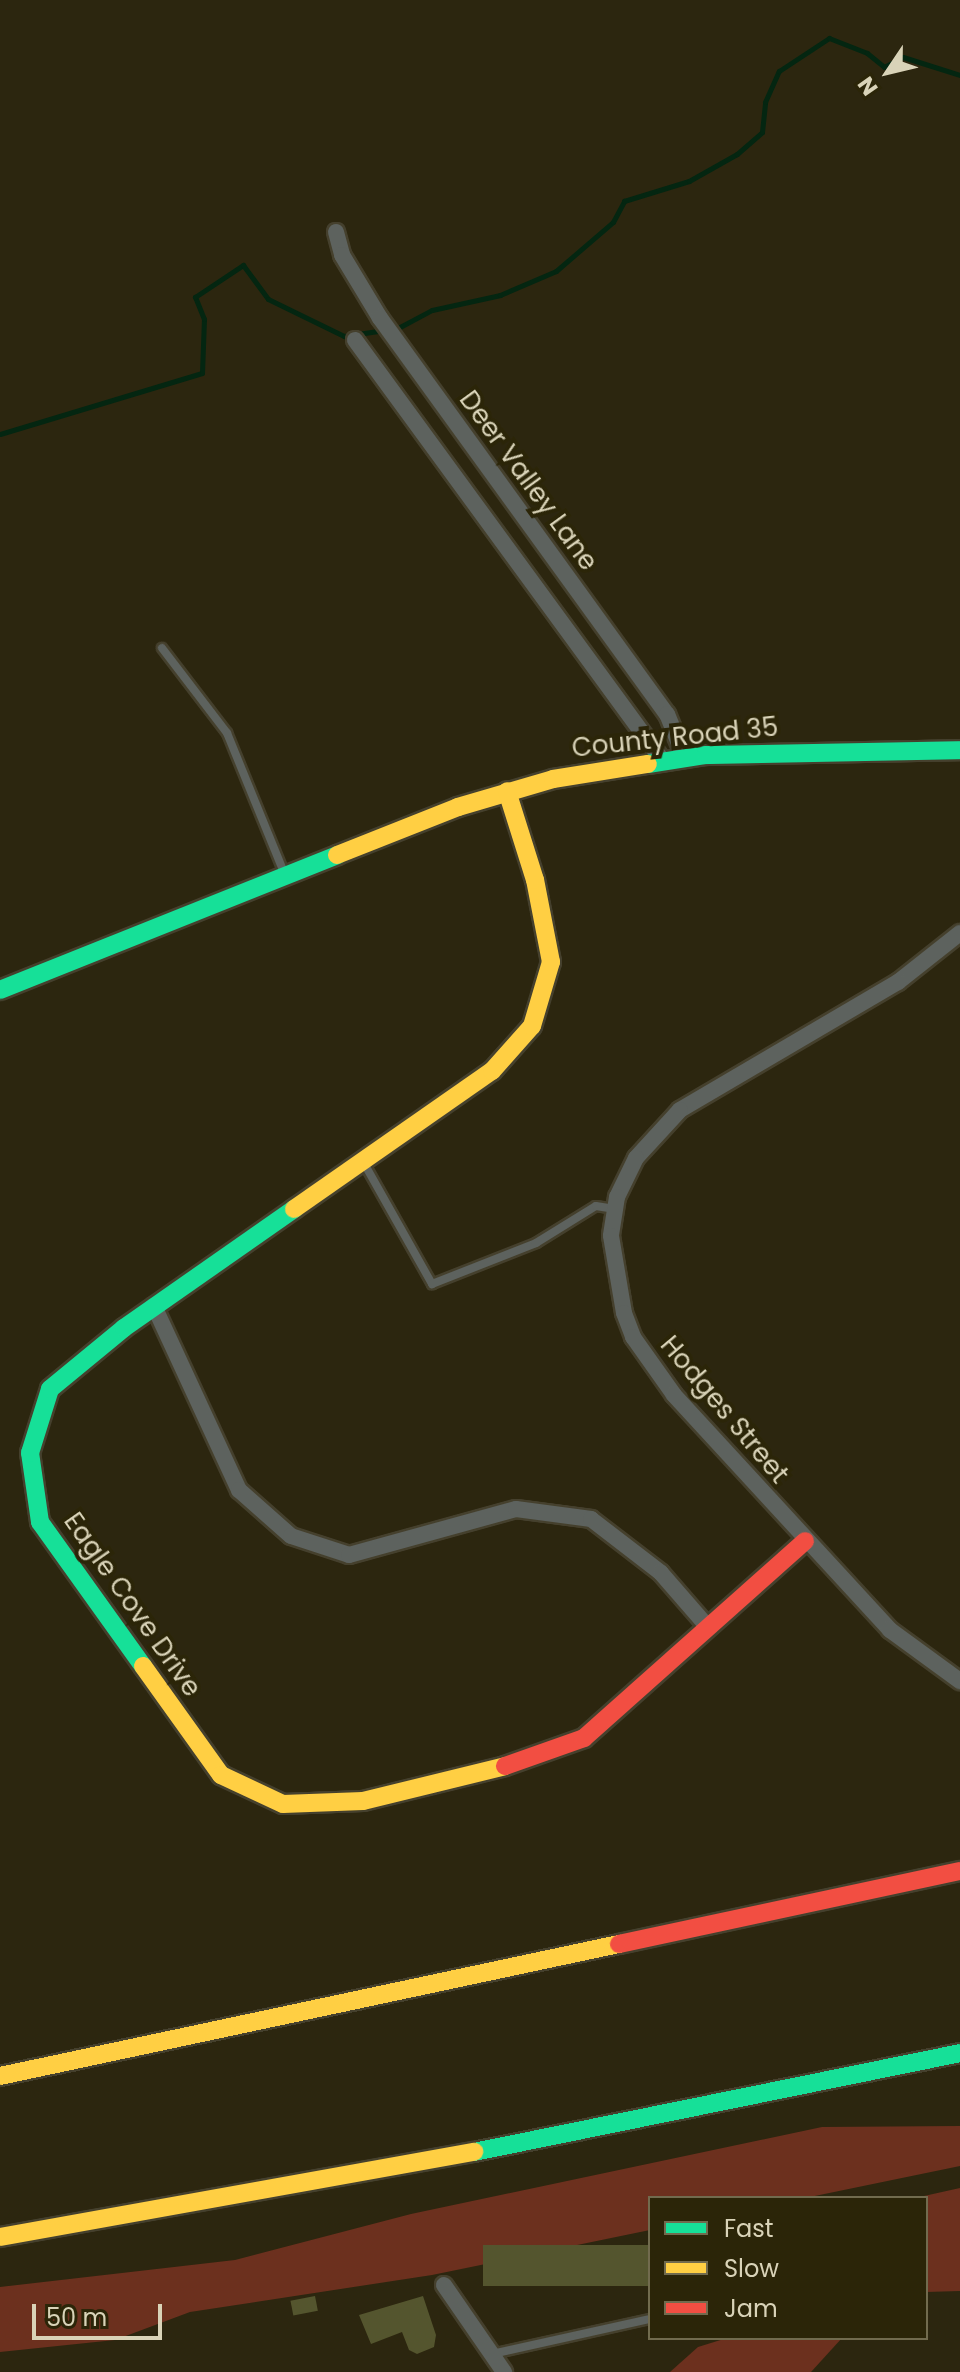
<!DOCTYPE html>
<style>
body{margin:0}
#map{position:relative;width:960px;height:2372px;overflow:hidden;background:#2c260f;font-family:Poppins,sans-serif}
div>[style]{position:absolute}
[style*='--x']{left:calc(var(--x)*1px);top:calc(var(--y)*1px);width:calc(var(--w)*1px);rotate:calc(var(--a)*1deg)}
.green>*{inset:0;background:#6c301e}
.stream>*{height:5px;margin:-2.5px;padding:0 2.5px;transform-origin:2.5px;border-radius:2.5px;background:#042611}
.building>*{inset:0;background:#54552e;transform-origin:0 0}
.roads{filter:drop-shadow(2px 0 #45402d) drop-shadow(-2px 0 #45402d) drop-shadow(0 2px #45402d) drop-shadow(0 -2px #45402d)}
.lane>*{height:8px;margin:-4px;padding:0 4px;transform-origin:4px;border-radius:4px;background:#5d625e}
.street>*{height:16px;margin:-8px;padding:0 8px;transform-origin:8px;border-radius:8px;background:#5d625e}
.fast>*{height:18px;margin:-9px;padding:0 9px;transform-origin:9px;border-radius:9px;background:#16e098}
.slow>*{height:18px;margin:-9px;padding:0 9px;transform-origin:9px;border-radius:9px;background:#ffcf43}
.jam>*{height:18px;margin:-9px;padding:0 9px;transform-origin:9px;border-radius:9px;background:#f24e42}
span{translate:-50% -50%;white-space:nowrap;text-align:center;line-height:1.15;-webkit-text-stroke:8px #2b2508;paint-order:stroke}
.street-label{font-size:26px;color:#d9d3b8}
.legend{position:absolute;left:648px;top:2196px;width:280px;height:144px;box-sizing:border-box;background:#2b2508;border:2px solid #716b4e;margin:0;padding:10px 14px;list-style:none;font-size:24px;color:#d9d3b8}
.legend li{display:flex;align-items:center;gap:16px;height:40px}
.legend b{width:40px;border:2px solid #716b4e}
.north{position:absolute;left:848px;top:32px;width:80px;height:80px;-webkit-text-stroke:6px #2b2508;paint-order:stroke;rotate:235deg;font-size:22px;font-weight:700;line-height:32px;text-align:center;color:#d9d3b8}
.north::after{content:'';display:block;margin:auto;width:28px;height:36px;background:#d9d3b8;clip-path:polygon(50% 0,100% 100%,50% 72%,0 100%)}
.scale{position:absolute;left:32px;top:2304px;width:130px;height:36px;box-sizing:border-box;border:4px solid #d9d3b8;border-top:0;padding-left:10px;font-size:24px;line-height:28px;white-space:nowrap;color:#d9d3b8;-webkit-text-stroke:6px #2b2508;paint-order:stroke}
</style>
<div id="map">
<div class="green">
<div style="clip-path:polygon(960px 2126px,960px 2166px,805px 2198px,650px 2198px,650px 2230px,432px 2275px,190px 2312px,115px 2340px,0 2352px,0 2287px,235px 2260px,411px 2214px,822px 2127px)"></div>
<div style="clip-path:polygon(960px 2188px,960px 2291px,926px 2292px,926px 2198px,915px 2198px)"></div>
<div style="clip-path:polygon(727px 2338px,842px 2338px,811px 2372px,670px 2372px,698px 2347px)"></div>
</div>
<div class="stream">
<div style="--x:0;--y:434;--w:211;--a:-16.8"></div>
<div style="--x:202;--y:373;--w:54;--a:-87.9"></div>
<div style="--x:204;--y:319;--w:24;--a:-112"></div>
<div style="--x:195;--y:297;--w:58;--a:-33.7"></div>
<div style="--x:243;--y:265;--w:42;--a:53.7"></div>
<div style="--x:268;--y:299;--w:85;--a:26"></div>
<div style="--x:344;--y:336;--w:55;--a:-8.4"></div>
<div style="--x:398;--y:328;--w:38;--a:-28"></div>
<div style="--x:432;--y:310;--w:70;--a:-12.4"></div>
<div style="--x:500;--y:295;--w:61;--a:-23.2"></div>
<div style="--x:556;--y:271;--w:75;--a:-40.7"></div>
<div style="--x:613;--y:222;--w:24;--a:-62"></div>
<div style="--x:624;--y:201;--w:68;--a:-17.1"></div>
<div style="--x:689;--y:181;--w:55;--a:-29.4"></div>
<div style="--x:737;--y:154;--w:33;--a:-41"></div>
<div style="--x:762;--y:132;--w:30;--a:-84"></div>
<div style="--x:765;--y:102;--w:34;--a:-66"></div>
<div style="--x:779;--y:71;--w:60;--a:-33.4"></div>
<div style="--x:829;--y:38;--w:41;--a:21.5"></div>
<div style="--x:867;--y:53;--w:22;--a:39"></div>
<div style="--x:884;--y:67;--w:21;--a:-28"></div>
<div style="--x:903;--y:57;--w:60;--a:17.5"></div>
</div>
<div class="building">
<div style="left:650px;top:2245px;width:41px;height:167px;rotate:90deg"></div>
<div style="left:315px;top:2296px;width:15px;height:25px;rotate:79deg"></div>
<div style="clip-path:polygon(423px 2296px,436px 2335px,434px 2347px,417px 2354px,409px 2350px,402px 2332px,371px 2344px,359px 2315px)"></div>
</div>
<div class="roads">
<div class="lane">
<div style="--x:162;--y:648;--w:107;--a:52.6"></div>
<div style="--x:227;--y:733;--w:153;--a:67.8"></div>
<div style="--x:365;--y:1165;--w:137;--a:60.6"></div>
<div style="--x:432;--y:1284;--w:112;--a:-21.5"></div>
<div style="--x:536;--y:1243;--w:70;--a:-31.7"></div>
<div style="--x:596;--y:1206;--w:19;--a:9"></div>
<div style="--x:492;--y:2354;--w:162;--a:-12.5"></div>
</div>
<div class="street">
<div style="--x:336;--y:232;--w:24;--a:75"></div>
<div style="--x:342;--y:255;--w:74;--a:58.9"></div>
<div style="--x:380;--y:318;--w:489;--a:54.1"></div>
<div style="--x:667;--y:714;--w:48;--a:67.8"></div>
<div style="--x:355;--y:340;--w:520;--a:53.83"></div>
<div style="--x:960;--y:933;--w:79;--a:141.7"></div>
<div style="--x:898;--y:982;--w:253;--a:149.6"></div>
<div style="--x:680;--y:1110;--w:65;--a:132.5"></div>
<div style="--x:636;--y:1158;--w:43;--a:116"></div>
<div style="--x:617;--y:1197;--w:39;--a:99"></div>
<div style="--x:611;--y:1236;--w:78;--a:80.4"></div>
<div style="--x:624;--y:1313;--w:26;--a:69"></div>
<div style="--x:633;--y:1337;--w:71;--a:54.7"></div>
<div style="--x:674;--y:1395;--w:319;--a:47.4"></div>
<div style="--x:890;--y:1630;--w:87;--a:36.1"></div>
<div style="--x:154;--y:1306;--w:203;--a:65.2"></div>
<div style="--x:239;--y:1490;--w:69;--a:41.5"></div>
<div style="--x:291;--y:1536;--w:61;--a:18.1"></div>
<div style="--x:349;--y:1555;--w:173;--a:-15.4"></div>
<div style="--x:516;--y:1509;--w:76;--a:7.6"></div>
<div style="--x:591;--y:1519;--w:88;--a:37.6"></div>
<div style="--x:661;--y:1573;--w:72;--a:49"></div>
<div style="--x:444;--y:2285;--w:106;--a:55.4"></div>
</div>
<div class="fast">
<div style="--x:648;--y:764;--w:59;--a:-8.8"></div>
<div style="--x:706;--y:755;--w:254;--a:-1.1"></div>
<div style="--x:0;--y:990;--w:363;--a:-21.8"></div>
<div style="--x:143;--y:1666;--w:177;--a:-125.6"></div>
<div style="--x:40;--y:1522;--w:70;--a:-98.2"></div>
<div style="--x:30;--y:1453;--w:67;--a:-72.6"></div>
<div style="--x:50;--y:1389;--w:96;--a:-39.5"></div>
<div style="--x:124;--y:1328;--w:208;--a:-35"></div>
<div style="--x:474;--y:2152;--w:496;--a:-11.5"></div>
</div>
<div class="slow">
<div style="--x:337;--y:855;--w:130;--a:-21.6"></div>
<div style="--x:458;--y:807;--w:99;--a:-16.4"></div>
<div style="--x:553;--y:779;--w:96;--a:-9"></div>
<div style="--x:294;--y:1209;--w:241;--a:-34.9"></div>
<div style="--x:492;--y:1071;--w:60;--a:-48.4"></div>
<div style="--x:532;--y:1026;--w:67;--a:-73.5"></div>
<div style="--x:551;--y:962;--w:84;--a:-101"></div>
<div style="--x:535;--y:880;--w:93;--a:-107.5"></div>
<div style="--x:143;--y:1666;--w:134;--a:54.4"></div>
<div style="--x:221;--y:1775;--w:68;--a:25.1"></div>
<div style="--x:283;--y:1804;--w:80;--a:-2.1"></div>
<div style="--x:363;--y:1801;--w:146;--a:-13.8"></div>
<div style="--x:0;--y:2076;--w:633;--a:-12.04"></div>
<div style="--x:0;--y:2237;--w:482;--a:-10.2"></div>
</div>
<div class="jam">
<div style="--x:505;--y:1766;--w:84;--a:-19.5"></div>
<div style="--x:584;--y:1738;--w:296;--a:-41.7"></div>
<div style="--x:619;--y:1944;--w:349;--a:-12.1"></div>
</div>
</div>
<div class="street-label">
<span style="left:528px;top:481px;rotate:54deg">Deer Valley Lane</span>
<span style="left:675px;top:738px;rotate:-6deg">County Road 35</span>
<span style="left:724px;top:1410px;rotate:50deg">Hodges Street</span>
<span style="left:132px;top:1605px;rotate:55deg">Eagle Cove Drive</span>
</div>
<ul class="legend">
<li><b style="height:10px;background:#16e098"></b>Fast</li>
<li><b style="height:10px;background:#ffcf43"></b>Slow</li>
<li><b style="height:10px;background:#f24e42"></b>Jam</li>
</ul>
<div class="north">N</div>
<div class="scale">50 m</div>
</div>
